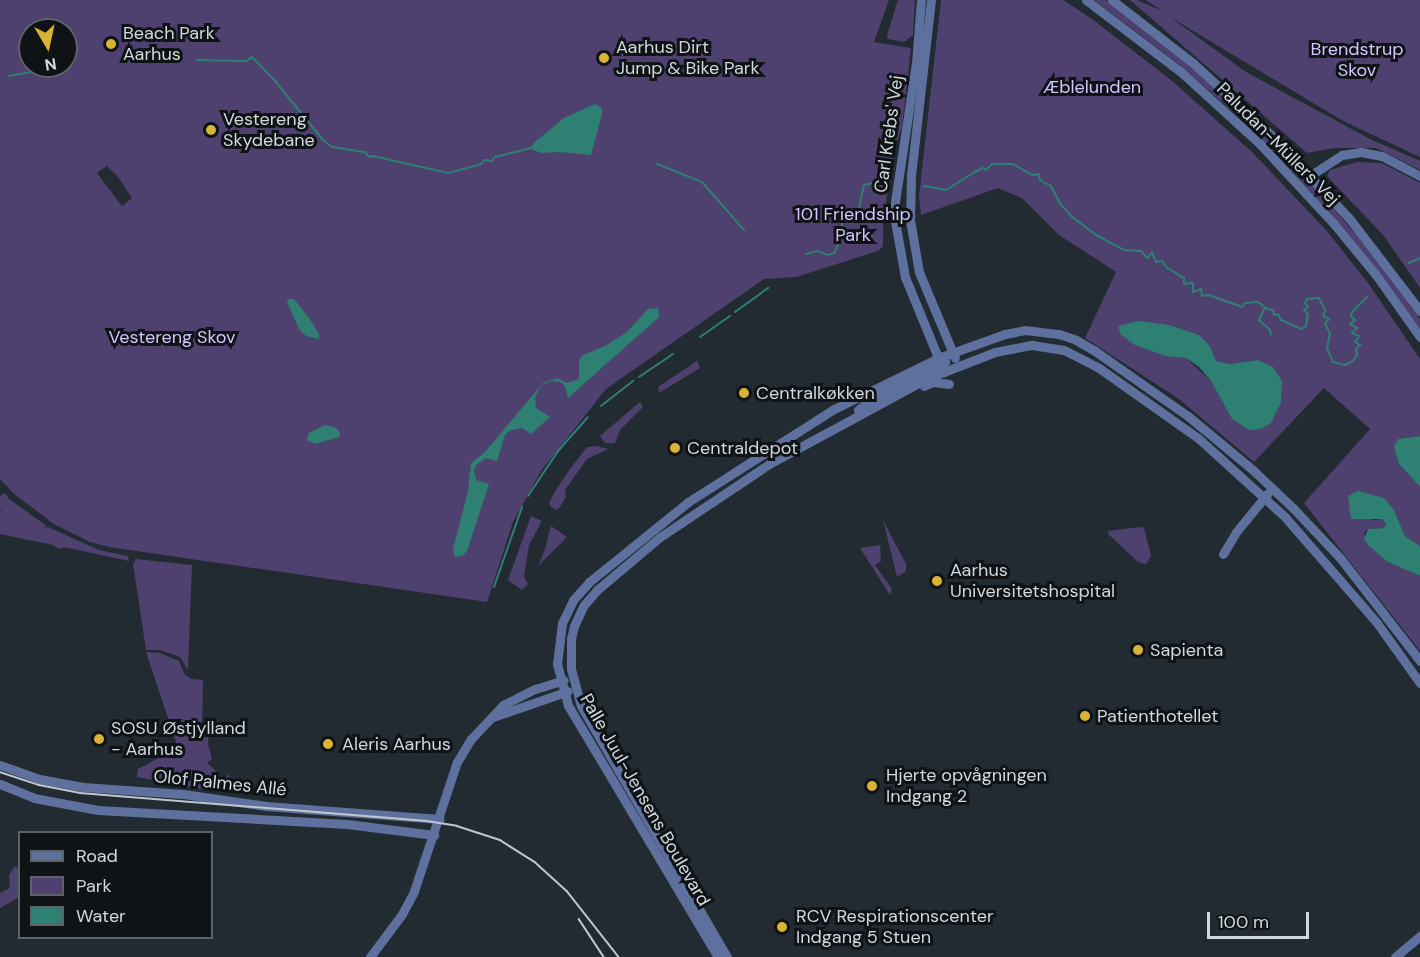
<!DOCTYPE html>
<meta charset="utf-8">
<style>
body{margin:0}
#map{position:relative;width:1420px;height:957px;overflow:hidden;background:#222b31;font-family:"DM Sans",sans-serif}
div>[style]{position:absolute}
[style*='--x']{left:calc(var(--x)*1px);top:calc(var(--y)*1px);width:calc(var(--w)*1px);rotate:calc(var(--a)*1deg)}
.green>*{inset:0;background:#4e406f}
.water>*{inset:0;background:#2e8172}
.stream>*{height:2px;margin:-1px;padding:0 1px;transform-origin:1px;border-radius:1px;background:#2e8172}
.tertiary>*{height:9px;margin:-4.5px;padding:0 4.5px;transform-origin:4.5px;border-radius:4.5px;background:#5e719e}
.tram>*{height:1.5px;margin:-0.75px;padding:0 0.75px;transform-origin:0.75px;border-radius:0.75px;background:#c0c6cb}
.dots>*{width:16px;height:16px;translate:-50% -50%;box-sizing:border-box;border:3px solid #0f1316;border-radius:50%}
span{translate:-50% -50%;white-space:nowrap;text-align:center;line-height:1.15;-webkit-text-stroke:6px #0f1316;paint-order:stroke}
.poi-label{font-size:18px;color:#d2d8dc}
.left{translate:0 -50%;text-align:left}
.park-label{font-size:18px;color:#d3c5ff}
.street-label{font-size:18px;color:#d2d8dc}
.legend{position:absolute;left:18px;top:831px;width:195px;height:108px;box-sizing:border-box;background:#0f1316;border:2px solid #5d6265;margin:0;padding:8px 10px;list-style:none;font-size:18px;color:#d2d8dc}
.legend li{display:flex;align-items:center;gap:12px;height:30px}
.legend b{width:30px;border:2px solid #5d6265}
.north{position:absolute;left:18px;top:18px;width:60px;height:60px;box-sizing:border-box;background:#0f1316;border:2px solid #5d6265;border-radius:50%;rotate:171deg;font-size:16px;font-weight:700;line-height:24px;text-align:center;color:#d2d8dc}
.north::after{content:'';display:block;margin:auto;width:21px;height:27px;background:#d9b334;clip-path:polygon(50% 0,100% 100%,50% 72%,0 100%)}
.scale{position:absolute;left:1207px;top:912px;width:102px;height:27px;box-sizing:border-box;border:3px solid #d2d8dc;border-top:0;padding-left:8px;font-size:18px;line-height:21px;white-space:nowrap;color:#d2d8dc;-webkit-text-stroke:4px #0f1316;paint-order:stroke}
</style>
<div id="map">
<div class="green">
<div style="clip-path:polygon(evenodd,0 0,889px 0,874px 42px,911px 48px,902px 127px,896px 144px,883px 219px,883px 246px,878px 251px,796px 277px,764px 279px,606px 389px,541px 471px,513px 522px,487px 602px,109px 547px,90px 542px,54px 524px,14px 494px,0 479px,0 0,30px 30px,66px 30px,66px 66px,30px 66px,30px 30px,0 0,107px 166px,118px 177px,132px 198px,122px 206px,97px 173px,107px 166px)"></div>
<div style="clip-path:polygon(898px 0,915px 0,913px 35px,904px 42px,888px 39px,887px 35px)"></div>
<div style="clip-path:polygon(evenodd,941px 0,1063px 0,1092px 19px,1171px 80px,1252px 152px,1326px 230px,1368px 283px,1420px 359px,1420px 436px,1398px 439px,1399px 464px,1420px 487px,1420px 546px,1405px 536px,1394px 510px,1366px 517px,1374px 520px,1382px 519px,1386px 524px,1384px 528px,1368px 529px,1364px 533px,1388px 562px,1420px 576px,1420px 651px,1304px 503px,1370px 429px,1324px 388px,1254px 462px,1179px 399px,1085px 338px,1116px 272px,1059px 235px,1022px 198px,998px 188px,921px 215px,919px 196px,941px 0,1210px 346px,1216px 361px,1230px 364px,1258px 360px,1249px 430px,1232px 419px,1211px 381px,1186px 358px,1210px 346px)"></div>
<div style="clip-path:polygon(1094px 0,1106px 0,1188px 64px,1288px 156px,1371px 252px,1420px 319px,1420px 330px,1340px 224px,1280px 158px,1238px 116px,1177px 63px)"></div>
<div style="clip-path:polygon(1130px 0,1137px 0,1162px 11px,1146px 0,1420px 0,1420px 157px,1343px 121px,1170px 17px,1246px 72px,1370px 139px,1420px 161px,1420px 170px,1376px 148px,1335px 148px,1307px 153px)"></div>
<div style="clip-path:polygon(1357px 162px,1382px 163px,1420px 183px,1420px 288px,1384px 236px,1327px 176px,1330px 170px)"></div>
<div style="clip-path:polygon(697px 361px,700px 368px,659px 393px,658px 387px)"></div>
<div style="clip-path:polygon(640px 402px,643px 407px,620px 430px,615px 443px,605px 443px,600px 436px)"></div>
<div style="clip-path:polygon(596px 446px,608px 449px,587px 459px,565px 490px,566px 496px,560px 507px,556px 510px,551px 507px,549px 503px,557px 488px,573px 465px,587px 447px)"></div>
<div style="clip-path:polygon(5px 493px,9px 499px,47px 526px,43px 528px,48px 527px,99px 550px,128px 556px,129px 561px,64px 547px,59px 549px,53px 545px,0 534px,0 513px,6px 503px,0 512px,0 496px)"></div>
<div style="clip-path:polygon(531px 516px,542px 521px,529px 545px,524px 577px,528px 584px,522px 590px,508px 580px)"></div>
<div style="clip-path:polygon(883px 520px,906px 564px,906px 571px,897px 577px)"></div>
<div style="clip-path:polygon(551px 526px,567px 537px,538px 566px,544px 552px)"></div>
<div style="clip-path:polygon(1140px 527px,1144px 528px,1151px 556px,1146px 564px,1138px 562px,1108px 534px,1108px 531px)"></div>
<div style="clip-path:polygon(880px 545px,881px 561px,875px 565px,892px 589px,890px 595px,860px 548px)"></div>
<div style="clip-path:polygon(136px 559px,192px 565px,188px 670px,180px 657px,160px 650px,146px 650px,133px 564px)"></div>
<div style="clip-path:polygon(146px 652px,160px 653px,174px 659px,179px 661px,185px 675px,192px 679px,203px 680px,202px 729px,209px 730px,208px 744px,212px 759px,207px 763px,224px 779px,229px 774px,230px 779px,207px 790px,137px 777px,138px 769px,164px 755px,181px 757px)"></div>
<div style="clip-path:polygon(14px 867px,19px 868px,19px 897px,0 908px,0 893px,10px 888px,9px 875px)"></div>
</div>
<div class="water">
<div style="clip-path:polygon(595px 104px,602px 108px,602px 114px,591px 155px,559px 152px,542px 153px,533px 150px,531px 147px,535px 142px,564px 118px)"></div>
<div style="clip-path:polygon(289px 299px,294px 299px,309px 318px,319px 334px,319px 339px,306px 336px,299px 329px,287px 302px)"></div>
<div style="clip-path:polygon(658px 308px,659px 317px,568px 398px,565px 386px,560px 382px,551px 381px,541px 385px,535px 398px,536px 408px,550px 417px,531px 434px,522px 428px,511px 430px,505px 435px,497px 461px,486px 458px,476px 465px,474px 471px,476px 480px,489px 484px,467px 551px,463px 555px,455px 557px,453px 549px,468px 491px,471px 463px,484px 453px,543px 383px,557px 378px,567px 383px,579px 379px,579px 360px,583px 355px,605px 346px,627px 332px,648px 309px)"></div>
<div style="clip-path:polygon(1138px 321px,1169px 325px,1199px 335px,1210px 346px,1216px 361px,1230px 364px,1258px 360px,1273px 367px,1282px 381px,1281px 402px,1271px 423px,1260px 429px,1249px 430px,1232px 419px,1211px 381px,1199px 367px,1186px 358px,1166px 356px,1135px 345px,1121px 335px,1118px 326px)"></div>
<div style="clip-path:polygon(325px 425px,336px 428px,340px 433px,339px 437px,315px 444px,307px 440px,309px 433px)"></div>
<div style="clip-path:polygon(1420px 436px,1420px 487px,1399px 464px,1394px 447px,1398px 439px)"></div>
<div style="clip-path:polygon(1358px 491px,1384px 498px,1394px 510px,1405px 536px,1420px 546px,1420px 576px,1388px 562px,1369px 546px,1364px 539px,1368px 529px,1384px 528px,1386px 524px,1382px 519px,1351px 519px,1348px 496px)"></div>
</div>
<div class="stream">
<div style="--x:197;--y:60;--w:49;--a:1.2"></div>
<div style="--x:246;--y:61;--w:7;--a:-34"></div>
<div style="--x:252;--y:57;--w:33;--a:46"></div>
<div style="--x:275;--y:81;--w:76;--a:50.9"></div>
<div style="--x:323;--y:140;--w:11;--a:38"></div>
<div style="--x:332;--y:147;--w:33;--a:9"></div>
<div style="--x:365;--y:152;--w:6;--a:51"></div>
<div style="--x:369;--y:157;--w:4;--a:-14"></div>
<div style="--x:373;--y:156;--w:77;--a:12.8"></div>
<div style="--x:448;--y:173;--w:34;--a:-15"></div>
<div style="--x:481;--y:164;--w:5;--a:-53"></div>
<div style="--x:484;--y:160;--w:8;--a:7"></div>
<div style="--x:492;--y:161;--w:5;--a:-53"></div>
<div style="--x:495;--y:157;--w:41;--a:-14"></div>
<div style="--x:9;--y:76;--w:57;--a:-10.1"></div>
<div style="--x:657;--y:164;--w:48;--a:21.8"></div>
<div style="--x:702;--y:182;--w:64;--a:48.8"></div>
<div style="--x:924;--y:186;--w:22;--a:10"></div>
<div style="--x:946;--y:190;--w:34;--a:-32"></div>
<div style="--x:975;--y:172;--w:9;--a:-27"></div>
<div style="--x:983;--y:168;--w:4;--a:34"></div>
<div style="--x:986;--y:170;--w:8;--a:-45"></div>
<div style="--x:992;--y:164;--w:21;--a:0"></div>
<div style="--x:1013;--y:164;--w:22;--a:30"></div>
<div style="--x:1032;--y:175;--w:7;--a:-8"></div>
<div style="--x:1039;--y:174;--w:6;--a:81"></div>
<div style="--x:1040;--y:180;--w:13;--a:29"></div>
<div style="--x:1051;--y:186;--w:18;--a:63"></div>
<div style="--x:1059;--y:202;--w:18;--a:49"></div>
<div style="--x:1071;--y:216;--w:31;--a:37"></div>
<div style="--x:1096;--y:235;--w:32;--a:28"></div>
<div style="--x:1124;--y:250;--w:17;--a:3"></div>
<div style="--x:1141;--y:251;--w:9;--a:49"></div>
<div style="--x:1147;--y:258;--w:7;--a:-45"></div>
<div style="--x:1152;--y:253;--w:10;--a:66"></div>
<div style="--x:1156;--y:262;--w:6;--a:-9"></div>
<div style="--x:1162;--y:261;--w:9;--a:54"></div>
<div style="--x:1167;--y:268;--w:20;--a:30"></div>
<div style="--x:1184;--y:278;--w:6;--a:90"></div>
<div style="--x:1184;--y:284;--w:9;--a:-6"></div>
<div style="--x:1193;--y:283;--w:9;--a:90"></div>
<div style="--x:1193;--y:292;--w:9;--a:-21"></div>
<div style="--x:1201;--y:289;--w:7;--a:82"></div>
<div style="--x:1202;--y:296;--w:6;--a:-9"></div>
<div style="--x:1208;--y:295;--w:36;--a:19"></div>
<div style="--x:1242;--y:307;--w:5;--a:-53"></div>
<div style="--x:1245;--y:303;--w:13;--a:-4"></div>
<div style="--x:1258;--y:302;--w:11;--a:38"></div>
<div style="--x:1267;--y:309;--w:6;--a:9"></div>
<div style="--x:1273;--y:310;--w:5;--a:79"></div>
<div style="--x:1274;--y:315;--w:4;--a:-14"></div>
<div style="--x:1278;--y:314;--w:7;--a:63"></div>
<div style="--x:1281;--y:320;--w:22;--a:24"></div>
<div style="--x:1301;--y:329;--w:6;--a:-31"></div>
<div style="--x:1306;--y:326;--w:12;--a:-81"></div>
<div style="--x:1308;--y:314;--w:6;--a:-135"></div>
<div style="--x:1304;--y:310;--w:5;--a:-37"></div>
<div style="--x:1308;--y:307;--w:5;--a:-127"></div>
<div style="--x:1305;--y:303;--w:4;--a:-63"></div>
<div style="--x:1307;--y:299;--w:12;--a:-5"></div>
<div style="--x:1319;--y:298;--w:13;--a:63"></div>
<div style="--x:1325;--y:310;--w:6;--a:108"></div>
<div style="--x:1323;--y:316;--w:7;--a:27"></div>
<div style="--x:1329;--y:319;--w:6;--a:129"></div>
<div style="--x:1325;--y:324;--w:11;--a:63"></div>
<div style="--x:1330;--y:334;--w:14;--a:102"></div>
<div style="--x:1327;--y:348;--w:15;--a:67"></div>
<div style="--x:1333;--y:362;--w:12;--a:14"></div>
<div style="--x:1345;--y:365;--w:9;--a:-27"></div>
<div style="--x:1353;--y:361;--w:7;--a:-56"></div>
<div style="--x:1357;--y:355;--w:6;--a:-99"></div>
<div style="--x:1356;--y:349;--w:6;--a:-45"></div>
<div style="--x:1360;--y:345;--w:6;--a:-149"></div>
<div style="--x:1355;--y:342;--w:7;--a:-56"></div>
<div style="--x:1359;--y:336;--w:8;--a:-157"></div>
<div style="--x:1352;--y:333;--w:7;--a:-45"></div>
<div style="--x:1357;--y:328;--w:8;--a:-150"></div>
<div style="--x:1350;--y:324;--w:6;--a:-39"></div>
<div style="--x:1355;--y:320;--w:6;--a:-135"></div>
<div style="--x:1351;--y:316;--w:4;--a:-76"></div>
<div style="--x:1352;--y:312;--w:21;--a:-45"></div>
<div style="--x:806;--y:254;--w:11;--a:-15"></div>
<div style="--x:817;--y:251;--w:12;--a:20"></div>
<div style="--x:828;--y:255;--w:6;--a:-18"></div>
<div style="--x:834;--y:253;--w:9;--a:-63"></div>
<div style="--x:838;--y:245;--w:26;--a:-79"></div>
<div style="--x:843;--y:219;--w:8;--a:0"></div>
<div style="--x:851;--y:219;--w:5;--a:-79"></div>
<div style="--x:852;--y:214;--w:6;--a:-9"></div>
<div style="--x:858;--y:213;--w:29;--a:-78"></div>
<div style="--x:864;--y:185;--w:22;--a:-13"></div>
<div style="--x:1409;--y:263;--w:12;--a:-24"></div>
<div style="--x:1264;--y:309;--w:12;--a:114"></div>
<div style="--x:1259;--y:320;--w:15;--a:42"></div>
<div style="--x:1270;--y:330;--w:5;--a:79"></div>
<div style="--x:735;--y:312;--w:41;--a:-36"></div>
<div style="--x:700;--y:337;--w:37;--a:-35"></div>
<div style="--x:639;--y:377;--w:41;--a:-34.1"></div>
<div style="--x:601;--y:406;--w:41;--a:-38"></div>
<div style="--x:528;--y:496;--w:54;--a:-56.3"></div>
<div style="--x:558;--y:451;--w:45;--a:-48.6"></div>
<div style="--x:494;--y:587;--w:85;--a:-70.7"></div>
</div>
<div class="tertiary">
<div style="--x:921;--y:0;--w:63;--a:94.5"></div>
<div style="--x:916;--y:63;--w:141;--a:98.6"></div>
<div style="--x:895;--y:202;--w:19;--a:90"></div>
<div style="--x:895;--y:221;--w:57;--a:79.9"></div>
<div style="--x:905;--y:277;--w:103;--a:67.7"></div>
<div style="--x:931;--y:0;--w:177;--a:96.5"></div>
<div style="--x:911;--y:176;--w:44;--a:91.3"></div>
<div style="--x:910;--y:220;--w:53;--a:80.2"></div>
<div style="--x:919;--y:272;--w:93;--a:67.3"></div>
<div style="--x:1086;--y:0;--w:121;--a:37.2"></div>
<div style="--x:1182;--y:73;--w:105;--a:42.3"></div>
<div style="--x:1260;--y:144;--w:109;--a:47.2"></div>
<div style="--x:1334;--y:224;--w:66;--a:50.5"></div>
<div style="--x:1376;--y:275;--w:76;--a:54.6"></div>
<div style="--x:1112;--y:0;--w:103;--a:37.9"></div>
<div style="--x:1193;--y:63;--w:105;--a:42.7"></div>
<div style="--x:1270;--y:134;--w:115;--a:46.8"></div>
<div style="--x:1349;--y:218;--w:117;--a:52.6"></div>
<div style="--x:1311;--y:175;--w:37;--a:-33"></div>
<div style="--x:1342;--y:155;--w:19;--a:-9"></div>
<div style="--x:1361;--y:152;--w:21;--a:11"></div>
<div style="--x:1382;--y:156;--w:43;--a:27.8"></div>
<div style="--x:924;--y:386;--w:10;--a:-24"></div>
<div style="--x:933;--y:382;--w:16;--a:7"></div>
<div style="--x:858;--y:410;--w:17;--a:-40"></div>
<div style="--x:871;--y:399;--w:83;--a:-26.6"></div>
<div style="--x:1223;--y:554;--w:26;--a:-59"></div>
<div style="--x:1236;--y:532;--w:50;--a:-50.6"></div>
<div style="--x:493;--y:717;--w:79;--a:-19.1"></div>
<div style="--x:0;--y:765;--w:41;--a:19.7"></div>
<div style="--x:39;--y:779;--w:45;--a:10.3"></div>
<div style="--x:83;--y:787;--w:100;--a:4"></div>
<div style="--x:183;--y:794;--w:84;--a:8.2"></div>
<div style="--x:266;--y:806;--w:174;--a:4.3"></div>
<div style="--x:0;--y:784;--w:37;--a:22"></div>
<div style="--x:34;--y:798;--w:65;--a:10.6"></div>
<div style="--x:98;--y:810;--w:249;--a:3.2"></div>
<div style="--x:347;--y:824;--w:88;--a:7.2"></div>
<div style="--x:370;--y:957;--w:54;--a:-53.3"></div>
<div style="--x:402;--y:914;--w:26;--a:-62"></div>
<div style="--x:414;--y:891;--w:136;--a:-71.6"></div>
<div style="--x:457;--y:762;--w:27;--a:-59"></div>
<div style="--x:471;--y:739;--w:47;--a:-46.7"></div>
<div style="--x:503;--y:705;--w:36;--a:-27"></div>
<div style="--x:535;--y:689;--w:30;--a:-17"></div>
<div style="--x:718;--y:957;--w:293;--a:-120.8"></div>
<div style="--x:568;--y:705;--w:42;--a:-105"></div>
<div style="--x:557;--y:664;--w:41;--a:-83"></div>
<div style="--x:562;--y:623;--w:25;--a:-64"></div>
<div style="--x:573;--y:600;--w:24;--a:-48"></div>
<div style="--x:589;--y:582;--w:127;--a:-38.9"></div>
<div style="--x:688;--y:502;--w:173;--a:-32.5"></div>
<div style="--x:834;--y:409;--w:116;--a:-26.1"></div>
<div style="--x:938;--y:358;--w:71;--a:-19.7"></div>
<div style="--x:1005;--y:334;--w:20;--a:-11"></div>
<div style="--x:1025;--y:330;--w:34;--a:7"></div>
<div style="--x:1059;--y:334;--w:18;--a:19"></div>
<div style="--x:1076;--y:340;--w:22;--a:30"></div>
<div style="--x:1095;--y:351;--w:113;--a:35"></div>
<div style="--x:1188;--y:416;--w:86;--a:39.8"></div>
<div style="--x:1254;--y:471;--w:54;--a:43.5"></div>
<div style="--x:1293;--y:508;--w:70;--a:46.7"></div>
<div style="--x:1341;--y:559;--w:129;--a:52.2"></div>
<div style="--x:727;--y:957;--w:290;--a:-120.2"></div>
<div style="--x:581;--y:706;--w:39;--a:-105"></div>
<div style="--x:571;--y:668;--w:29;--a:-90"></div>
<div style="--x:571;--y:639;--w:13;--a:-77"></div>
<div style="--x:574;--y:626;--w:23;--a:-65"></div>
<div style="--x:584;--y:605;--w:20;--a:-49"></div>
<div style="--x:597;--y:590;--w:82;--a:-40.1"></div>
<div style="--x:660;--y:537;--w:131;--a:-33.8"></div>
<div style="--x:769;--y:464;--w:181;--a:-28.4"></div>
<div style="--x:928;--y:378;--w:72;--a:-21.2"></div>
<div style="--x:995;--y:352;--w:38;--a:-11"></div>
<div style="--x:1032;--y:345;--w:32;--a:9"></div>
<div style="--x:1064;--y:350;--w:39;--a:27"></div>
<div style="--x:1099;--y:368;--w:121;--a:35.3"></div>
<div style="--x:1198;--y:438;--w:118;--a:42.2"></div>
<div style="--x:1285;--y:517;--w:140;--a:49"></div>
<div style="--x:1377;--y:623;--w:74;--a:54.4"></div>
<div style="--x:1395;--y:957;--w:33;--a:-40"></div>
</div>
<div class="tram">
<div style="--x:0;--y:772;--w:41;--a:18.4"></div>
<div style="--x:39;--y:785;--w:42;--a:11"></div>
<div style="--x:80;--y:793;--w:348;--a:4.6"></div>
<div style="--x:427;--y:821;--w:30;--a:9"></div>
<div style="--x:457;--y:826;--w:45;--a:18"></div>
<div style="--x:500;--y:840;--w:41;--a:32.2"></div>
<div style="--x:535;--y:862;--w:43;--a:42.2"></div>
<div style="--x:567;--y:891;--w:84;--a:51.8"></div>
<div style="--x:579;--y:919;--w:45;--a:56.7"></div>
</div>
<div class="dots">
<div style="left:111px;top:44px;background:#d9b334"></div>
<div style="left:604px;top:58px;background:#d9b334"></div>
<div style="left:211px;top:130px;background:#d9b334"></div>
<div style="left:744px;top:393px;background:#d9b334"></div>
<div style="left:675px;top:448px;background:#d9b334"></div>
<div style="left:937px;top:581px;background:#d9b334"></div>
<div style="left:1138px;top:650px;background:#d9b334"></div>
<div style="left:1085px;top:716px;background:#d9b334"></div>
<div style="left:99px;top:739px;background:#d9b334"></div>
<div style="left:328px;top:744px;background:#d9b334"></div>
<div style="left:872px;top:786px;background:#d9b334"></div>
<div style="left:782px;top:927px;background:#d9b334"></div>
</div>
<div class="poi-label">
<span class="left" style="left:123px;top:44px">Beach Park<br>Aarhus</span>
<span class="left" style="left:616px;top:58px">Aarhus Dirt<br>Jump &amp; Bike Park</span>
<span class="left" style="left:223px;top:130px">Vestereng<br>Skydebane</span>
<span class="left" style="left:756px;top:393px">Centralkøkken</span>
<span class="left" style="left:687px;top:448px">Centraldepot</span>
<span class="left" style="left:950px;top:581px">Aarhus<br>Universitetshospital</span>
<span class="left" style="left:1150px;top:650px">Sapienta</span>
<span class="left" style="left:1097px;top:716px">Patienthotellet</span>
<span class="left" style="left:111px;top:739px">SOSU Østjylland<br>- Aarhus</span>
<span class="left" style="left:342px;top:744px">Aleris Aarhus</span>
<span class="left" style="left:886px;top:786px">Hjerte opvågningen<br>Indgang 2</span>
<span class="left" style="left:796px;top:927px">RCV Respirationscenter<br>Indgang 5 Stuen</span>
</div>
<div class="park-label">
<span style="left:1357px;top:60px">Brendstrup<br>Skov</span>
<span style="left:1092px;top:87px">Æblelunden</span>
<span style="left:853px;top:225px">101 Friendship<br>Park</span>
<span style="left:172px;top:337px">Vestereng Skov</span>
</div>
<div class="street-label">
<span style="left:889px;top:134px;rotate:-82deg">Carl Krebs' Vej</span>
<span style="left:1278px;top:144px;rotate:45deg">Paludan-Müllers Vej</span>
<span style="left:220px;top:783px;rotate:6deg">Olof Palmes Allé</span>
<span style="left:645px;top:800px;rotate:60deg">Palle Juul-Jensens Boulevard</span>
</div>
<ul class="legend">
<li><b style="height:8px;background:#5e719e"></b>Road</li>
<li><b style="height:16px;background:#4e406f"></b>Park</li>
<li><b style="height:16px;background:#2e8172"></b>Water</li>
</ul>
<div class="north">N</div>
<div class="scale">100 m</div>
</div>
